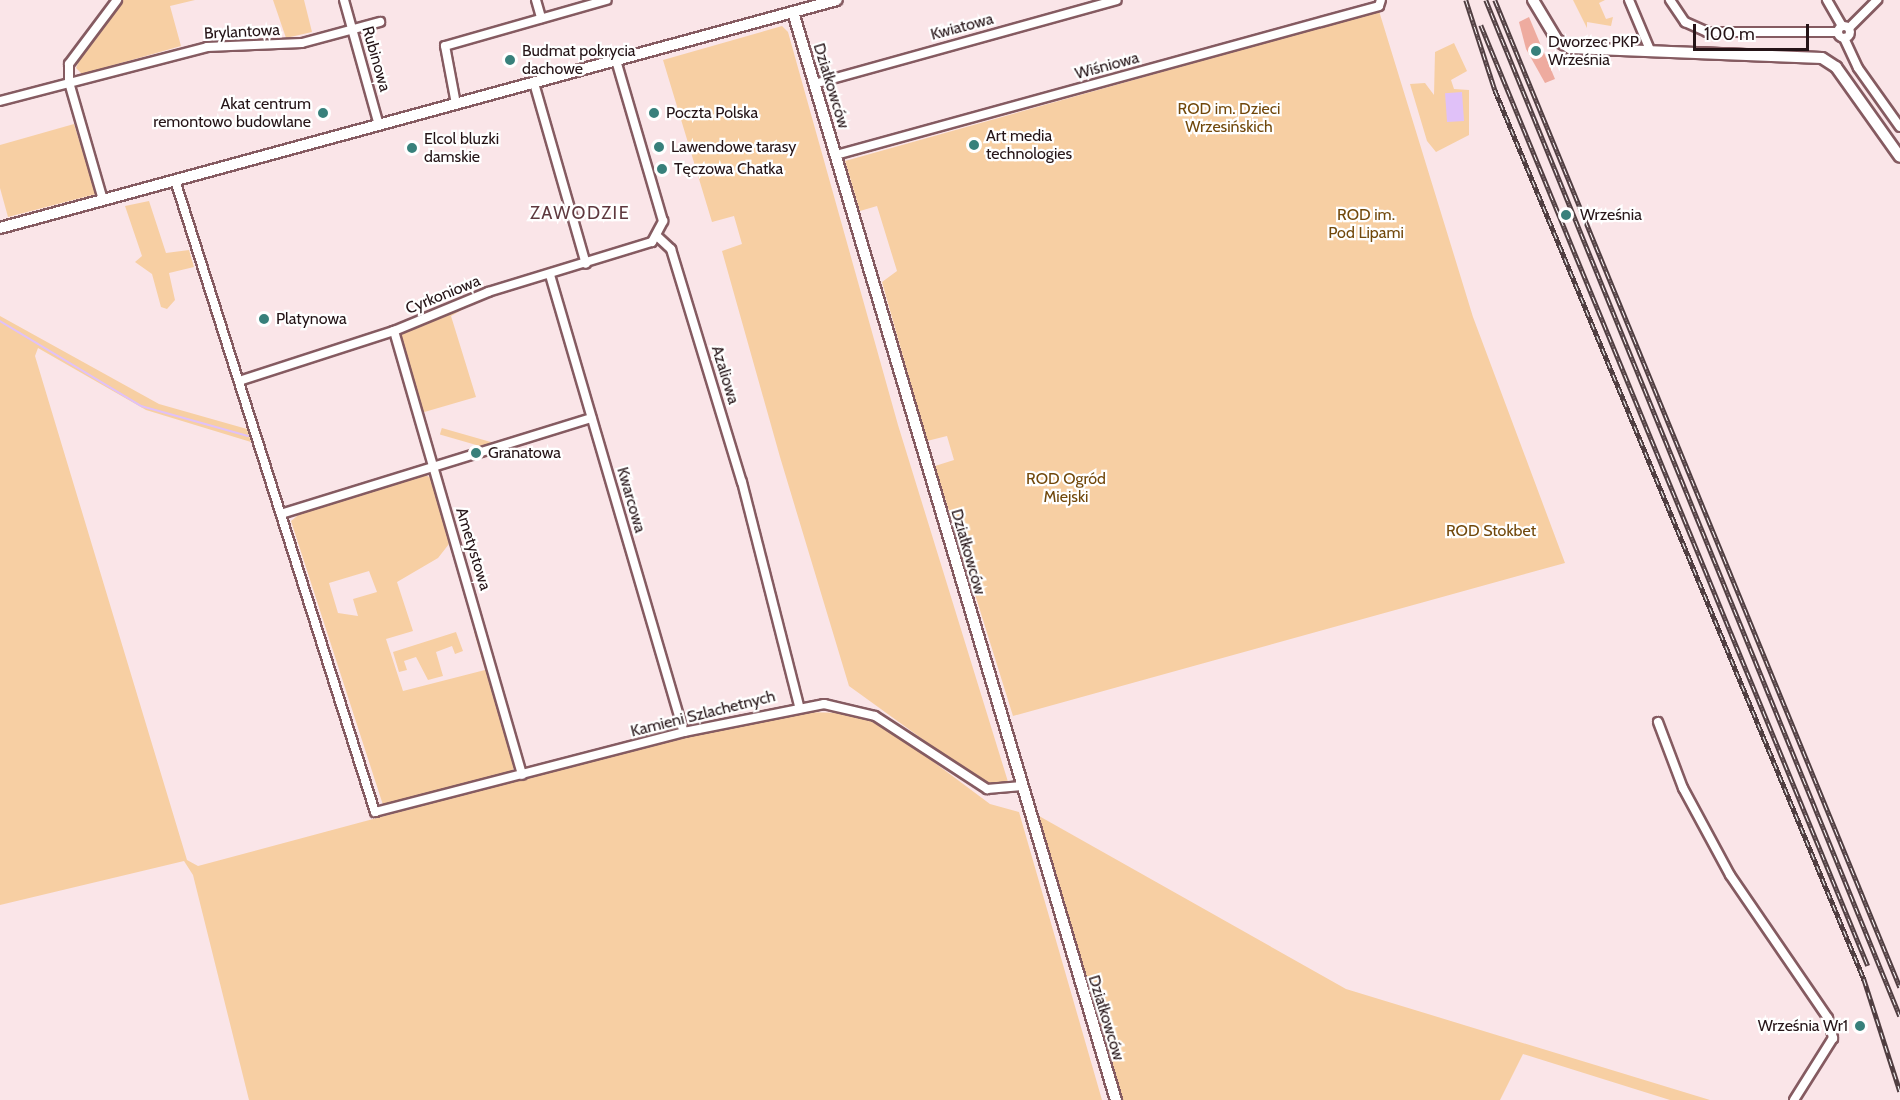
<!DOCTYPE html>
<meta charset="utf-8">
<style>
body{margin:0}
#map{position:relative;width:1900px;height:1100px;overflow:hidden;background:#fae5e8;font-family:Cabin,sans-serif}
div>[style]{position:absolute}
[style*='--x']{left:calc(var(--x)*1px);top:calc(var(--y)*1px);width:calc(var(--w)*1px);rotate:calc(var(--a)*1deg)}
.green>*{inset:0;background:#f7cfa3;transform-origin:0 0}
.water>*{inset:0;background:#e0c1f8;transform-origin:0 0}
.stream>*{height:2px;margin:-1px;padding:0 1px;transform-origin:1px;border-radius:1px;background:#e0c1f8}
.building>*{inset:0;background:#eeab9f}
.roads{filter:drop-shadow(2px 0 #855b61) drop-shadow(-2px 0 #855b61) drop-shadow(0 2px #855b61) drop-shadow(0 -2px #855b61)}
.minor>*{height:8px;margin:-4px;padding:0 4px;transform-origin:4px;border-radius:4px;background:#fff}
.minor>.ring{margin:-4px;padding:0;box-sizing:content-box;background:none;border:8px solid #fff;border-radius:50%}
.tertiary>*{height:10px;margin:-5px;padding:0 5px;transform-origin:5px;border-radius:5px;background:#fff}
.rail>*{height:4.5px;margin-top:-2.25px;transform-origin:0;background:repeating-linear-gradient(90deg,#fff 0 7px,#503e41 0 14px);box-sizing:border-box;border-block:2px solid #503e41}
.dots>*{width:16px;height:16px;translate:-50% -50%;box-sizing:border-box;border:3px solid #fff;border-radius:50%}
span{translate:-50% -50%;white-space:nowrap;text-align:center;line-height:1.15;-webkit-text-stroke:4.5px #fff;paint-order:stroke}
.street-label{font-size:16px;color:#251417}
.poi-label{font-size:16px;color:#251417}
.left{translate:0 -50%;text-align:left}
.right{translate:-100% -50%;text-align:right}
.park-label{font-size:16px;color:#71480b}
.neighbourhood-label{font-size:18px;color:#5f383e;letter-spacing:1.5px}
.scale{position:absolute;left:1693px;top:24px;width:116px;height:27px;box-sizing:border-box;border:3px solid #251417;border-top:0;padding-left:8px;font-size:18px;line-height:21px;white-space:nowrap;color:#251417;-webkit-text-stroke:4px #fff;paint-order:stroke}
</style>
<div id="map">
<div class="green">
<div style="clip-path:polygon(123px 0,195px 0,170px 6px,181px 46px,82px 74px,76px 68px,83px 52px)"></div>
<div style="clip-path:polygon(273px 0,304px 0,312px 32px,286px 38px)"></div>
<div style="clip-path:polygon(1573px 0,1605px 0,1599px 3px,1606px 19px,1613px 17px,1611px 26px,1587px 22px,1587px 28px)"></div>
<div style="clip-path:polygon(1379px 11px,1473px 317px,1565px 563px,1013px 716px,935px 466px,954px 460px,947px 436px,927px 441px,882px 282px,897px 271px,877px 206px,860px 211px,845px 161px)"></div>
<div style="clip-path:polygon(782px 26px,788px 32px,898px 425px,1009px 785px,988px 783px,957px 764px,849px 686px,780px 457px,722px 251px,742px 244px,734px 216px,712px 222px,663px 60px)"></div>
<div style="clip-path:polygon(1454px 43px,1467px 71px,1451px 80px,1454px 89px,1469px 90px,1469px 135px,1436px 152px,1427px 141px,1410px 84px,1425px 83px,1434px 95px,1435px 52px)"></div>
<div style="clip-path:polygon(74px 124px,96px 194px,8px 217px,0 188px,0 145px)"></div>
<div style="clip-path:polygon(149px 201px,166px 253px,189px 250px,194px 267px,169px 273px,175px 300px,167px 309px,161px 307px,152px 274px,135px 262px,142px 256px,125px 206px)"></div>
<div style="clip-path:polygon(483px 298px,451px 316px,476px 397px,421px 413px,400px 341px,403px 332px)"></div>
<div style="clip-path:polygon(0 316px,159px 404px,247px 429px,251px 442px,146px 410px,38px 348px,35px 356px,187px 860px,198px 866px,663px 741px,795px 712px,850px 713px,888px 728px,990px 804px,1019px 812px,1102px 1100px,249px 1100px,193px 875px,184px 861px,0 905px)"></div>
<div style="left:512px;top:448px;width:7px;height:73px;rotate:106deg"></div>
<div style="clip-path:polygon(evenodd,422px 473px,431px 478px,449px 544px,438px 558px,397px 582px,413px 631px,386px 639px,403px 691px,485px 670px,474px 632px,479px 632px,517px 763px,512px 771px,383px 805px,291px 521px,302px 512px,422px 473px,369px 571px,377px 592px,353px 599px,358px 616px,338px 613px,329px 583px,369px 571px)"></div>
<div style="clip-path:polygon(456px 632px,463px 651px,455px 654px,452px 646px,436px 652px,443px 676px,428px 680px,416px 657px,404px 661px,407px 670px,399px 672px,393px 652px)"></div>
<div style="clip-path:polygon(1039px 816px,1346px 989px,1710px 1100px,1670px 1100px,1523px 1054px,1500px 1100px,1121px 1100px,1037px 823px)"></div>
</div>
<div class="water">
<div style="left:1462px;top:92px;width:29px;height:17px;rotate:86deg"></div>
</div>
<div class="stream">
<div style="--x:0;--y:321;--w:165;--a:31.1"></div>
<div style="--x:141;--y:406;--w:111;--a:15.7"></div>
</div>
<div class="building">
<div style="clip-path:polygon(1529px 17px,1555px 79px,1545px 83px,1526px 49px,1519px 22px)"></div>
</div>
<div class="roads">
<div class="minor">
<div style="--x:344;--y:0;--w:130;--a:74.4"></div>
<div style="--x:536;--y:0;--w:19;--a:74"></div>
<div style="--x:1629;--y:0;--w:54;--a:67.2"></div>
<div style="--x:1670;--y:0;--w:27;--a:56"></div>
<div style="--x:1685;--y:22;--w:24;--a:24"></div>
<div style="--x:1707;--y:32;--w:131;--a:0"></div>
<div style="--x:1827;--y:0;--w:30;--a:60"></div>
<div class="ring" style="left:1838px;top:26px;width:4px;height:4px"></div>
<div style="--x:1849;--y:28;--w:40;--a:-45"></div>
<div style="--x:1844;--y:38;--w:33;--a:65"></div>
<div style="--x:1858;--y:68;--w:72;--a:54.6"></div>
<div style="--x:534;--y:83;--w:188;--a:74"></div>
<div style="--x:814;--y:84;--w:314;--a:-15.5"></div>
<div style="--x:0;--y:101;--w:214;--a:-14.6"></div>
<div style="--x:207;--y:47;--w:95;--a:-2.4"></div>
<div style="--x:302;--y:43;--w:81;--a:-15.1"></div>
<div style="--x:456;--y:104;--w:59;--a:-100.7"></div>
<div style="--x:445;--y:46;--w:168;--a:-15.9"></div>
<div style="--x:836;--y:155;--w:563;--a:-15.34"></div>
<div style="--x:1379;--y:6;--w:6;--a:-72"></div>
<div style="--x:175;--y:180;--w:663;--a:72.44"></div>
<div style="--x:375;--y:812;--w:319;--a:-14.5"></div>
<div style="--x:684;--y:732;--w:143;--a:-11.3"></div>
<div style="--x:824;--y:704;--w:52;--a:13.2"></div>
<div style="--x:875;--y:716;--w:134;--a:33.1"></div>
<div style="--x:987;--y:789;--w:35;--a:-5"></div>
<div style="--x:103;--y:200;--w:123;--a:-106.1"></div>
<div style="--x:69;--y:82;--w:18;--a:-90"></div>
<div style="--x:69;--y:64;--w:80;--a:-53.1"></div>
<div style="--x:658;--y:237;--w:18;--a:43"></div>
<div style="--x:671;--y:249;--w:244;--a:73.1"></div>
<div style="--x:742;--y:482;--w:231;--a:75.7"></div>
<div style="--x:550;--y:275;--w:476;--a:73.7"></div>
<div style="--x:394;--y:331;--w:462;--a:73.9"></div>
<div style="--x:239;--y:381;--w:163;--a:-17.9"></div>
<div style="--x:394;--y:331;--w:102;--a:-22.5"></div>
<div style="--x:488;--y:292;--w:171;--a:-17"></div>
<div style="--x:652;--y:242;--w:24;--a:-62"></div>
<div style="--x:663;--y:221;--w:168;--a:-106.3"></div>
<div style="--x:281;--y:514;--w:325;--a:-17.2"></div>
<div style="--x:1658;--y:722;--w:71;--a:69.3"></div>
<div style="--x:1683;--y:788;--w:99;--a:61.6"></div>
<div style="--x:1730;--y:875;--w:173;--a:55.6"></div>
<div style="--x:1828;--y:1018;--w:21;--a:76"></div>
<div style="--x:1833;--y:1038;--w:73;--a:122.2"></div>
</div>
<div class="tertiary">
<div style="--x:1533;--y:0;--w:47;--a:59"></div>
<div style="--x:1557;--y:40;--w:15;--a:32"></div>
<div style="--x:1570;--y:48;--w:252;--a:2.3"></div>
<div style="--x:1822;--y:58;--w:17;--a:33"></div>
<div style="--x:1836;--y:67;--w:110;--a:54.6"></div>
<div style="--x:793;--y:12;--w:1135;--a:73.47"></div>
<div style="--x:0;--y:228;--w:867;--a:-15.24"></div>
</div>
</div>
<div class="rail">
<div style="--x:1466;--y:0;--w:95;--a:72.1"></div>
<div style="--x:1495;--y:90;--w:963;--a:67.46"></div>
<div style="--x:1864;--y:979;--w:118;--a:72.2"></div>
<div style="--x:1486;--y:0;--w:1097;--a:67.83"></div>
<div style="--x:1495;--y:0;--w:1067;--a:67.69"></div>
<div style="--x:1481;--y:25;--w:1017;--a:67.64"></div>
</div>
<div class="dots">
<div style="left:1536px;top:51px;background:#38807b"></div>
<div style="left:510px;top:60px;background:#38807b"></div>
<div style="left:323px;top:113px;background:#38807b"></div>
<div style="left:654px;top:113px;background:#38807b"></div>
<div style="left:974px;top:145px;background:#38807b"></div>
<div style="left:659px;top:147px;background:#38807b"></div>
<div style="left:412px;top:148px;background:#38807b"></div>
<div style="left:662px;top:169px;background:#38807b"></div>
<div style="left:1566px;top:215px;background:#38807b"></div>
<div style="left:264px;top:319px;background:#38807b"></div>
<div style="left:476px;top:453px;background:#38807b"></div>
<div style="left:1860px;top:1026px;background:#38807b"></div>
</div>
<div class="street-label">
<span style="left:962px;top:27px;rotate:-15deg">Kwiatowa</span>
<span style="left:242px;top:32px;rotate:-3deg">Brylantowa</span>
<span style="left:376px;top:59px;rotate:74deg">Rubinowa</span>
<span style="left:1107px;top:66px;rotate:-15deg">Wiśniowa</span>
<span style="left:831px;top:86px;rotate:73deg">Działkowców</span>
<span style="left:443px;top:295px;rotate:-22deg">Cyrkoniowa</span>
<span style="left:725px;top:375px;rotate:73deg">Azaliowa</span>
<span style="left:631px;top:500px;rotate:74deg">Kwarcowa</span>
<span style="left:473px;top:549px;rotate:73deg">Ametystowa</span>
<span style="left:968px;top:552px;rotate:74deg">Działkowców</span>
<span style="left:703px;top:714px;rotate:-14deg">Kamieni Szlachetnych</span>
<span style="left:1106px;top:1018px;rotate:73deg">Działkowców</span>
</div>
<div class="poi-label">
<span class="left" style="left:1548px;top:51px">Dworzec PKP<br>Września</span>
<span class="left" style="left:522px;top:60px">Budmat pokrycia<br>dachowe</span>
<span class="right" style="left:311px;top:113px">Akat centrum<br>remontowo budowlane</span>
<span class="left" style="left:666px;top:113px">Poczta Polska</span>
<span class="left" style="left:986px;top:145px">Art media<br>technologies</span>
<span class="left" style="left:424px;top:148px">Elcol bluzki<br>damskie</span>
<span class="left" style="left:671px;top:147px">Lawendowe tarasy</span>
<span class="left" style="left:674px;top:169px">Tęczowa Chatka</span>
<span class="left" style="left:1580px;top:215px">Września</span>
<span class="left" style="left:276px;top:319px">Platynowa</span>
<span class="left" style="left:488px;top:453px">Granatowa</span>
<span class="right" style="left:1848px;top:1026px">Września Wr1</span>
</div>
<div class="park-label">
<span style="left:1229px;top:118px">ROD im. Dzieci<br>Wrzesińskich</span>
<span style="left:1366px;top:224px">ROD im.<br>Pod Lipami</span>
<span style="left:1066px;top:488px">ROD Ogród<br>Miejski</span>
<span style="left:1491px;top:531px">ROD Stokbet</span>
</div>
<div class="neighbourhood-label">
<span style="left:580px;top:213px">ZAWODZIE</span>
</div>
<div class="scale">100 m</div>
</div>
